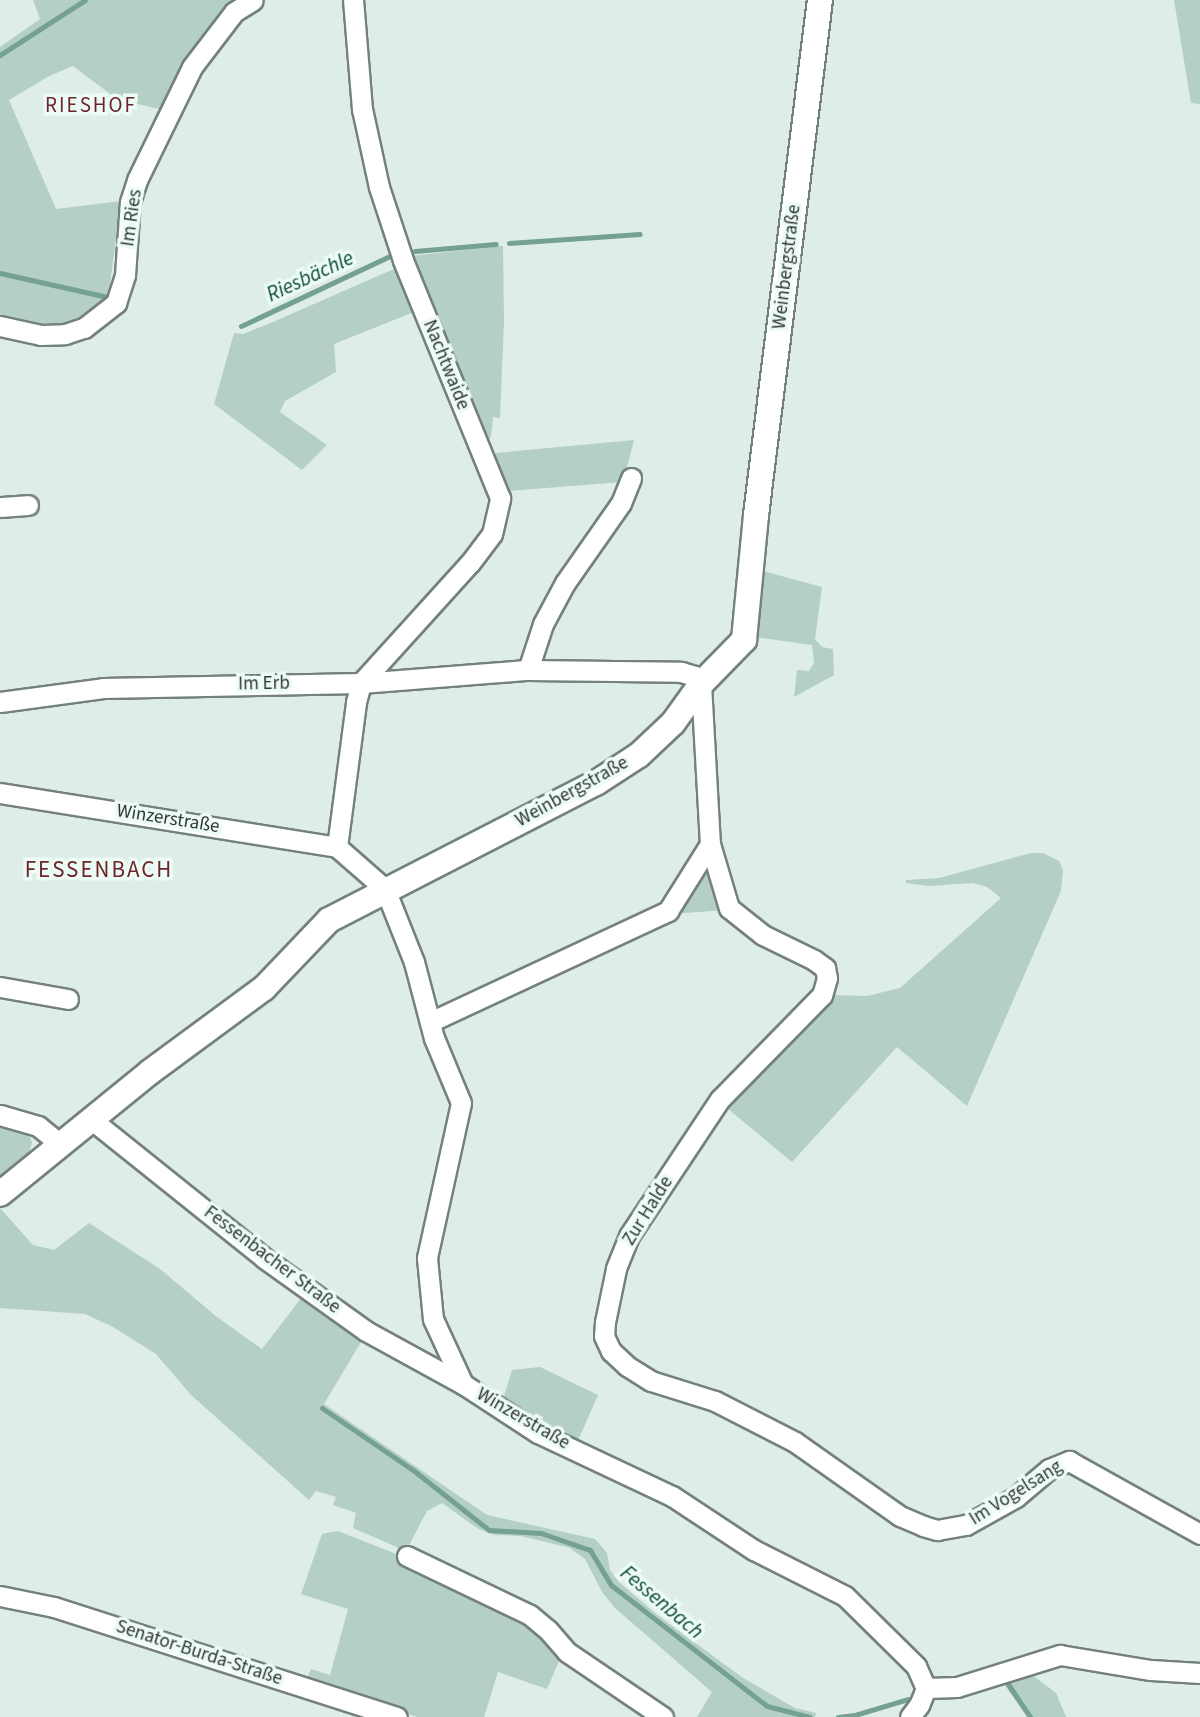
<!DOCTYPE html>
<meta charset="utf-8">
<style>
body{margin:0}
#map{position:relative;width:1200px;height:1717px;overflow:hidden;background:#dfede8;font-family:"Source Sans 3",sans-serif}
div>[style]{position:absolute}
[style*='--x']{left:calc(var(--x)*1px);top:calc(var(--y)*1px);width:calc(var(--w)*1px);rotate:calc(var(--a)*1deg)}
.green>*{inset:0;background:#b4cfc4}
.stream>*{height:5px;margin:-2.5px;padding:0 2.5px;transform-origin:2.5px;border-radius:2.5px;background:#75a191}
.roads{filter:drop-shadow(2px 0 #74817c) drop-shadow(-2px 0 #74817c) drop-shadow(0 2px #74817c) drop-shadow(0 -2px #74817c)}
.minor>*{height:19px;margin:-9.5px;padding:0 9.5px;transform-origin:9.5px;border-radius:9.5px;background:#fff}
.tertiary>*{height:24px;margin:-12px;padding:0 12px;transform-origin:12px;border-radius:12px;background:#fff}
span{translate:-50% -50%;white-space:nowrap;text-align:center;line-height:1.15;-webkit-text-stroke:7px #ecfbf5;paint-order:stroke}
.street-label{font-size:19px;color:#333836}
.neighbourhood-label{font-size:21px;color:#6c2629;letter-spacing:2px}
.water-label{font-size:21px;color:#0f4c3b;font-style:italic}
.quarter-label{font-size:23px;color:#6c2629;letter-spacing:2px}
</style>
<div id="map">
<div class="green">
<div style="clip-path:polygon(33px 0,246px 0,163px 110px,117px 99px,73px 66px,49px 76px,9px 100px,56px 209px,121px 201px,108px 299px,92px 313px,56px 326px,0 320px,0 47px,40px 19px)"></div>
<div style="clip-path:polygon(1174px 0,1200px 0,1200px 104px,1191px 103px)"></div>
<div style="clip-path:polygon(503px 246px,504px 321px,500px 418px,493px 417px,491px 437px,484px 440px,410px 256px)"></div>
<div style="clip-path:polygon(396px 268px,414px 312px,334px 344px,336px 372px,285px 401px,280px 412px,327px 445px,302px 470px,214px 404px,234px 333px,243px 334px,273px 322px)"></div>
<div style="clip-path:polygon(634px 440px,623px 482px,508px 491px,493px 461px,496px 453px)"></div>
<div style="clip-path:polygon(759px 570px,822px 587px,815px 639px,822px 647px,833px 649px,834px 675px,794px 697px,797px 670px,809px 671px,814px 663px,812px 645px,754px 637px)"></div>
<div style="clip-path:polygon(1031px 853px,1043px 853px,1059px 861px,1063px 870px,1061px 891px,967px 1106px,897px 1047px,792px 1162px,722px 1104px,830px 995px,867px 996px,900px 988px,1001px 898px,987px 887px,973px 883px,929px 886px,906px 883px,906px 880px,939px 878px)"></div>
<div style="clip-path:polygon(707px 865px,725px 910px,672px 914px)"></div>
<div style="clip-path:polygon(0 1124px,28px 1133px,32px 1142px,28px 1157px,0 1183px)"></div>
<div style="clip-path:polygon(0 1208px,33px 1245px,54px 1250px,89px 1223px,160px 1269px,217px 1317px,262px 1349px,302px 1297px,364px 1337px,324px 1404px,487px 1515px,595px 1539px,607px 1553px,610px 1570px,618px 1581px,656px 1614px,743px 1678px,795px 1708px,816px 1713px,815px 1717px,697px 1717px,712px 1692px,615px 1608px,602px 1592px,585px 1559px,570px 1548px,521px 1536px,494px 1535px,477px 1528px,442px 1503px,427px 1511px,406px 1551px,353px 1528px,356px 1513px,333px 1505px,336px 1497px,316px 1491px,309px 1500px,191px 1395px,156px 1354px,113px 1327px,85px 1314px,0 1308px)"></div>
<div style="clip-path:polygon(540px 1367px,598px 1395px,576px 1445px,549px 1432px,503px 1399px,512px 1370px)"></div>
<div style="clip-path:polygon(338px 1531px,404px 1557px,518px 1613px,562px 1654px,547px 1689px,498px 1672px,484px 1717px,417px 1717px,306px 1680px,311px 1669px,330px 1675px,348px 1609px,301px 1594px,322px 1534px)"></div>
<div style="clip-path:polygon(1026px 1670px,1056px 1693px,1066px 1717px,1027px 1717px,1001px 1680px)"></div>
</div>
<div class="stream">
<div style="--x:0;--y:55;--w:101;--a:-32.9"></div>
<div style="--x:509;--y:243;--w:131;--a:-3.9"></div>
<div style="--x:415;--y:251;--w:81;--a:-4.9"></div>
<div style="--x:0;--y:273;--w:110;--a:12.6"></div>
<div style="--x:241;--y:326;--w:167;--a:-25.2"></div>
<div style="--x:322;--y:1408;--w:110;--a:34.3"></div>
<div style="--x:413;--y:1470;--w:97;--a:38.3"></div>
<div style="--x:489;--y:1530;--w:52;--a:3.3"></div>
<div style="--x:541;--y:1533;--w:52;--a:19.1"></div>
<div style="--x:590;--y:1550;--w:41;--a:59"></div>
<div style="--x:611;--y:1585;--w:197;--a:37.8"></div>
<div style="--x:767;--y:1706;--w:44;--a:14.3"></div>
<div style="--x:1008;--y:1684;--w:40;--a:56"></div>
<div style="--x:838;--y:1717;--w:17;--a:-7"></div>
<div style="--x:855;--y:1715;--w:55;--a:-16.8"></div>
</div>
<div class="roads">
<div class="minor">
<div style="--x:0;--y:326;--w:42;--a:12.4"></div>
<div style="--x:41;--y:335;--w:24;--a:-2"></div>
<div style="--x:65;--y:334;--w:20;--a:-18"></div>
<div style="--x:84;--y:328;--w:41;--a:-38"></div>
<div style="--x:116;--y:303;--w:29;--a:-72"></div>
<div style="--x:125;--y:275;--w:73;--a:-86.1"></div>
<div style="--x:130;--y:202;--w:23;--a:-72"></div>
<div style="--x:137;--y:180;--w:126;--a:-64"></div>
<div style="--x:192;--y:67;--w:69;--a:-52.6"></div>
<div style="--x:234;--y:12;--w:22;--a:-32"></div>
<div style="--x:0;--y:507;--w:28;--a:-4"></div>
<div style="--x:528;--y:670;--w:48;--a:-71.9"></div>
<div style="--x:543;--y:624;--w:47;--a:-61.8"></div>
<div style="--x:565;--y:583;--w:98;--a:-55"></div>
<div style="--x:621;--y:503;--w:27;--a:-68"></div>
<div style="--x:0;--y:702;--w:104;--a:-7.7"></div>
<div style="--x:103;--y:688;--w:258;--a:-1.1"></div>
<div style="--x:361;--y:683;--w:168;--a:-4.5"></div>
<div style="--x:528;--y:670;--w:153;--a:0.7"></div>
<div style="--x:681;--y:672;--w:15;--a:16"></div>
<div style="--x:695;--y:676;--w:10;--a:53"></div>
<div style="--x:701;--y:684;--w:160;--a:86.8"></div>
<div style="--x:710;--y:844;--w:67;--a:73.5"></div>
<div style="--x:729;--y:908;--w:43;--a:38.5"></div>
<div style="--x:763;--y:935;--w:57;--a:26.1"></div>
<div style="--x:814;--y:960;--w:14;--a:36"></div>
<div style="--x:825;--y:968;--w:10;--a:79"></div>
<div style="--x:827;--y:978;--w:18;--a:106"></div>
<div style="--x:822;--y:995;--w:146;--a:134.4"></div>
<div style="--x:720;--y:1099;--w:164;--a:123.6"></div>
<div style="--x:629;--y:1236;--w:35;--a:112"></div>
<div style="--x:616;--y:1269;--w:54;--a:101.7"></div>
<div style="--x:605;--y:1322;--w:14;--a:94"></div>
<div style="--x:604;--y:1336;--w:17;--a:65"></div>
<div style="--x:611;--y:1351;--w:22;--a:43"></div>
<div style="--x:627;--y:1366;--w:28;--a:32"></div>
<div style="--x:651;--y:1381;--w:67;--a:17.4"></div>
<div style="--x:715;--y:1401;--w:90;--a:27.1"></div>
<div style="--x:795;--y:1442;--w:128;--a:35.2"></div>
<div style="--x:900;--y:1516;--w:25;--a:23"></div>
<div style="--x:923;--y:1526;--w:15;--a:16"></div>
<div style="--x:937;--y:1530;--w:29;--a:-10"></div>
<div style="--x:966;--y:1525;--w:57;--a:-29.2"></div>
<div style="--x:1016;--y:1497;--w:43;--a:-40.3"></div>
<div style="--x:1049;--y:1469;--w:22;--a:-22"></div>
<div style="--x:1069;--y:1461;--w:150;--a:29.1"></div>
<div style="--x:0;--y:793;--w:341;--a:9.1"></div>
<div style="--x:337;--y:847;--w:64;--a:41.2"></div>
<div style="--x:385;--y:889;--w:79;--a:68.3"></div>
<div style="--x:414;--y:962;--w:79;--a:75.3"></div>
<div style="--x:434;--y:1038;--w:70;--a:67.4"></div>
<div style="--x:461;--y:1103;--w:159;--a:102.4"></div>
<div style="--x:427;--y:1258;--w:61;--a:84.4"></div>
<div style="--x:433;--y:1319;--w:72;--a:65.2"></div>
<div style="--x:337;--y:847;--w:146;--a:-82.5"></div>
<div style="--x:356;--y:702;--w:20;--a:-75"></div>
<div style="--x:361;--y:683;--w:162;--a:-47.8"></div>
<div style="--x:470;--y:563;--w:36;--a:-53"></div>
<div style="--x:492;--y:534;--w:37;--a:-77"></div>
<div style="--x:500;--y:498;--w:257;--a:-112.2"></div>
<div style="--x:403;--y:260;--w:77;--a:-108.2"></div>
<div style="--x:379;--y:187;--w:80;--a:-102.3"></div>
<div style="--x:362;--y:109;--w:109;--a:-94.7"></div>
<div style="--x:0;--y:987;--w:69;--a:10"></div>
<div style="--x:430;--y:1022;--w:263;--a:-25"></div>
<div style="--x:668;--y:911;--w:79;--a:-57.9"></div>
<div style="--x:0;--y:1115;--w:40;--a:16"></div>
<div style="--x:38;--y:1126;--w:28;--a:39"></div>
<div style="--x:92;--y:1120;--w:221;--a:38.7"></div>
<div style="--x:264;--y:1258;--w:125;--a:35.6"></div>
<div style="--x:366;--y:1331;--w:111;--a:28.7"></div>
<div style="--x:463;--y:1384;--w:90;--a:33.2"></div>
<div style="--x:538;--y:1433;--w:148;--a:25.2"></div>
<div style="--x:672;--y:1496;--w:98;--a:33.4"></div>
<div style="--x:754;--y:1550;--w:102;--a:26.8"></div>
<div style="--x:845;--y:1596;--w:100;--a:44.6"></div>
<div style="--x:916;--y:1666;--w:24;--a:66"></div>
<div style="--x:926;--y:1688;--w:18;--a:112"></div>
<div style="--x:919;--y:1705;--w:15;--a:127"></div>
<div style="--x:407;--y:1556;--w:136;--a:25.6"></div>
<div style="--x:530;--y:1615;--w:23;--a:40"></div>
<div style="--x:548;--y:1630;--w:29;--a:49"></div>
<div style="--x:567;--y:1652;--w:116;--a:34.1"></div>
<div style="--x:0;--y:1596;--w:55;--a:11.5"></div>
<div style="--x:54;--y:1607;--w:360;--a:17.8"></div>
<div style="--x:926;--y:1688;--w:31;--a:-2"></div>
<div style="--x:957;--y:1687;--w:108;--a:-17.3"></div>
<div style="--x:1060;--y:1655;--w:92;--a:9.4"></div>
<div style="--x:1151;--y:1670;--w:49;--a:3.5"></div>
</div>
<div class="tertiary">
<div style="--x:0;--y:1194;--w:193;--a:-39.1"></div>
<div style="--x:150;--y:1072;--w:142;--a:-36.4"></div>
<div style="--x:264;--y:988;--w:94;--a:-46.3"></div>
<div style="--x:329;--y:920;--w:300;--a:-27.2"></div>
<div style="--x:596;--y:783;--w:51;--a:-33.1"></div>
<div style="--x:639;--y:755;--w:47;--a:-43.3"></div>
<div style="--x:673;--y:723;--w:48;--a:-54.3"></div>
<div style="--x:701;--y:684;--w:62;--a:-45.7"></div>
<div style="--x:744;--y:640;--w:126;--a:-84.5"></div>
<div style="--x:756;--y:515;--w:519;--a:-82.92"></div>
</div>
</div>
<div class="street-label">
<span style="left:132px;top:218px;rotate:-82deg">Im Ries</span>
<span style="left:787px;top:267px;rotate:-83deg">Weinbergstraße</span>
<span style="left:446px;top:365px;rotate:68deg">Nachtwaide</span>
<span style="left:264px;top:684px;rotate:-1deg">Im Erb</span>
<span style="left:572px;top:792px;rotate:-29deg">Weinbergstraße</span>
<span style="left:168px;top:819px;rotate:9deg">Winzerstraße</span>
<span style="left:648px;top:1211px;rotate:-58deg">Zur Halde</span>
<span style="left:272px;top:1260px;rotate:37deg">Fessenbacher Straße</span>
<span style="left:523px;top:1419px;rotate:30deg">Winzerstraße</span>
<span style="left:1016px;top:1493px;rotate:-32deg">Im Vogelsang</span>
<span style="left:199px;top:1653px;rotate:18deg">Senator-Burda-Straße</span>
</div>
<div class="neighbourhood-label">
<span style="left:91px;top:105px">RIESHOF</span>
</div>
<div class="water-label">
<span style="left:310px;top:276px;rotate:-25deg">Riesbächle</span>
<span style="left:662px;top:1602px;rotate:40deg">Fessenbach</span>
</div>
<div class="quarter-label">
<span style="left:99px;top:870px">FESSENBACH</span>
</div>
</div>
